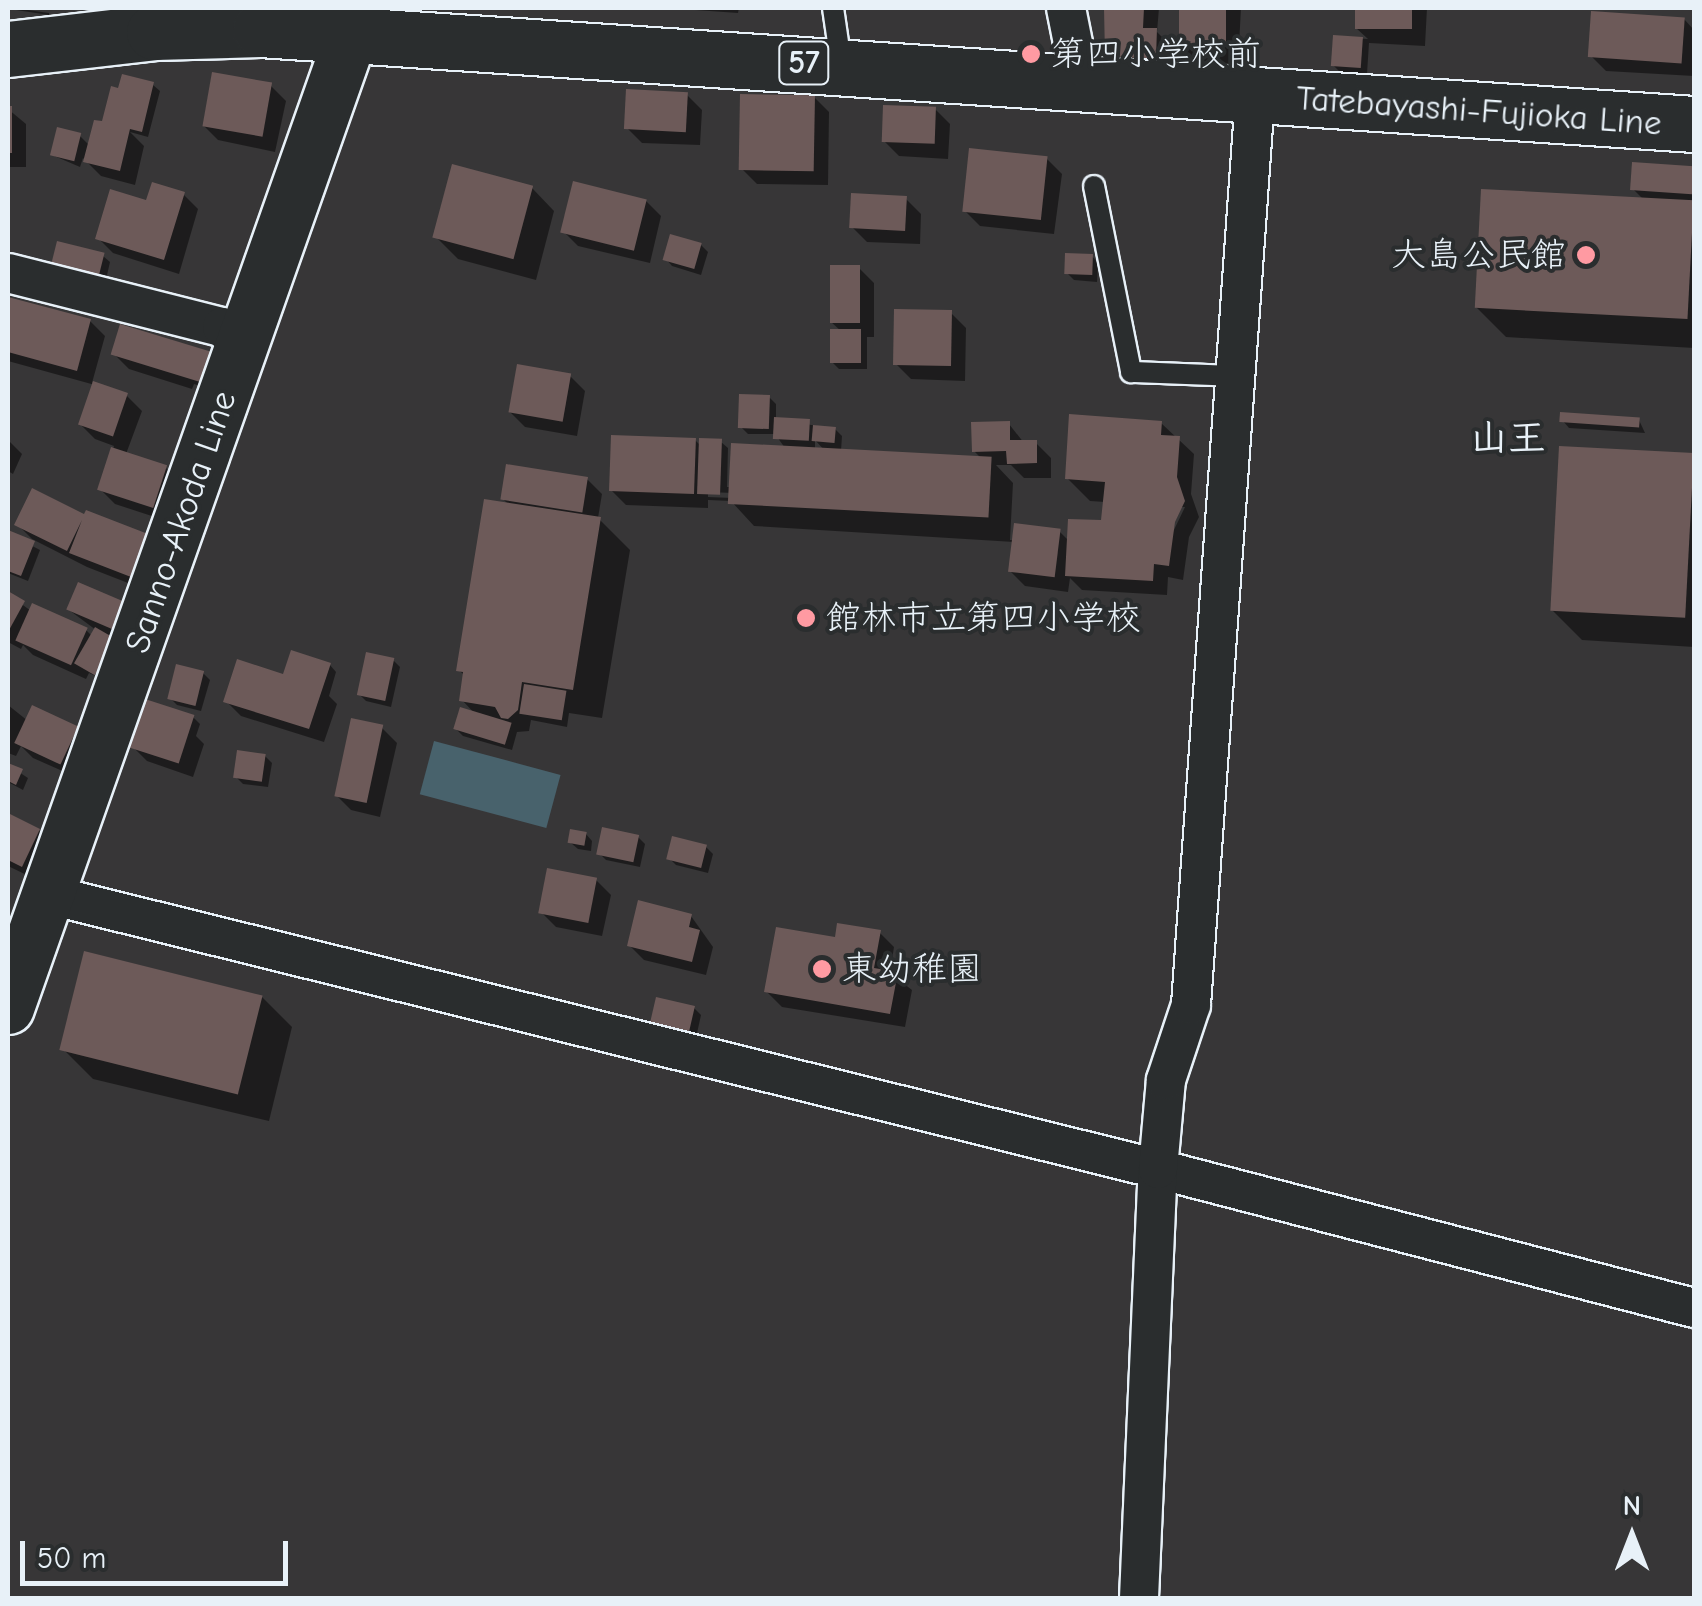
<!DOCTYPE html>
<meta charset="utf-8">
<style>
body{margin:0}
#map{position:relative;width:1702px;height:1606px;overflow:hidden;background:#373637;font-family:"Comic Neue","Klee One",sans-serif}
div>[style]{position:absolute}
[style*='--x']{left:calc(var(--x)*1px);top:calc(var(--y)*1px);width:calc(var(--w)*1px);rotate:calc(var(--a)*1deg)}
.water>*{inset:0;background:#48626c;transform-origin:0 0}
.shadow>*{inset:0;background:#0007}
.building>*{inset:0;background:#6d5a59;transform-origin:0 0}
.roads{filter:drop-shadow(2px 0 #e8f1f8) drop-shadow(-2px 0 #e8f1f8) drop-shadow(0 2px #e8f1f8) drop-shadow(0 -2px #e8f1f8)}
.lane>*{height:20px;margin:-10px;padding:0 10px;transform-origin:10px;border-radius:10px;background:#2a2d2e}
.street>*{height:38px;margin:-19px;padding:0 19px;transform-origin:19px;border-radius:19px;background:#2a2d2e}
.secondary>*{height:52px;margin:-26px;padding:0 26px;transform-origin:26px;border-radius:26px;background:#2a2d2e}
.primary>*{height:55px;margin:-27.5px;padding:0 27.5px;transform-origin:27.5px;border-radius:27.5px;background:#2a2d2e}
.dots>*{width:28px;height:28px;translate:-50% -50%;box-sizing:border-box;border:5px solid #2a2d2e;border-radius:50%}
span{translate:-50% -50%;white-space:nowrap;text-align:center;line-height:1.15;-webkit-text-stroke:8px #2a2d2e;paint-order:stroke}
.shield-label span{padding:2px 8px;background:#2a2d2e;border:2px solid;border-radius:8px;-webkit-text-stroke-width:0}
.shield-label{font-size:32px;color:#e8f1f8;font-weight:700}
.poi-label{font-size:35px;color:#e8f1f8}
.left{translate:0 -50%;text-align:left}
.right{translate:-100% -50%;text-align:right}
.street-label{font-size:35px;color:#e8f1f8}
.neighbourhood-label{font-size:38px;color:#e8f1f8;font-weight:700}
.frame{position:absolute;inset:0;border:10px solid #e8f1f8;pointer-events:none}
.north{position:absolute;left:1582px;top:1486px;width:100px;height:100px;-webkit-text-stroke:8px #2a2d2e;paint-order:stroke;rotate:0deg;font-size:28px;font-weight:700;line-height:40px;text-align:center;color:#e8f1f8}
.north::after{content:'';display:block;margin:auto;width:35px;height:45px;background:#e8f1f8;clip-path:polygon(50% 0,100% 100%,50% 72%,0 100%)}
.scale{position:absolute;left:20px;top:1541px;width:268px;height:45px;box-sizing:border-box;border:5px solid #e8f1f8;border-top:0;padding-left:12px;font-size:30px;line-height:35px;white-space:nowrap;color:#e8f1f8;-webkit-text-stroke:8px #2a2d2e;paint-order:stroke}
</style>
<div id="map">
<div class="water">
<div style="left:434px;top:741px;width:131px;height:55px;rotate:15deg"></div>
</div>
<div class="shadow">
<div style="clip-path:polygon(14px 8px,49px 13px,49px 15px,16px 10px)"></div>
<div style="clip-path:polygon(667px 8px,739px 8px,738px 13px)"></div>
<div style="clip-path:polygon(1106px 8px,1159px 8px,1157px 32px,1171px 46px,1170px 72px,1122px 70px,1107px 55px)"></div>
<div style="clip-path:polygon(1182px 8px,1241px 8px,1238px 64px,1194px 61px,1179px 46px)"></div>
<div style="clip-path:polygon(1358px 8px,1427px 8px,1425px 46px,1369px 43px,1367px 74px,1340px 72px,1333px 65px,1335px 37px,1368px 39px,1356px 28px)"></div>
<div style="clip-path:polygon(1684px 19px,1694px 30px,1694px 76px,1606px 71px,1591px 56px)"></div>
<div style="clip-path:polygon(153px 85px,160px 91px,148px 137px,130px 132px,144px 146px,135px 185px,101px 176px,83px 158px,80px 167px,52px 155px,80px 136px,90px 146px,111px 127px,120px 91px)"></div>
<div style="clip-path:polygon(271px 86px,286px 101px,275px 152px,218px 140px,203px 125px)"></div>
<div style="clip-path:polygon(687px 95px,702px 110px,700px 145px,642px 143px,627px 128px)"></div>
<div style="clip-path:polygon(814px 97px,829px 112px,828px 185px,757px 184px,742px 169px)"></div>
<div style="clip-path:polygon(8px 109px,26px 124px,26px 167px,8px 167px)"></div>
<div style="clip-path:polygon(935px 109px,950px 124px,948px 159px,899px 156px,884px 141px)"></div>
<div style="clip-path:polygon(1047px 159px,1062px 174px,1054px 234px,980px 226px,965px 211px)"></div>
<div style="clip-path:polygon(1634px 165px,1694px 169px,1694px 348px,1506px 337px,1476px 307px,1645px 201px,1633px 189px)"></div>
<div style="clip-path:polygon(532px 188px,554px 211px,536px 280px,458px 259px,435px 236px)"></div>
<div style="clip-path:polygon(183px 194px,198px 209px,179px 274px,113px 253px,98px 238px,147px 203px)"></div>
<div style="clip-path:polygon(906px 199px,921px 214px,920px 244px,867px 242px,852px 227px)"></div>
<div style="clip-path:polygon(646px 201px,661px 216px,650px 263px,578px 246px,563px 231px)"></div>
<div style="clip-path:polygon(701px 245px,708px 252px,701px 275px,672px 266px,666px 259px)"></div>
<div style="clip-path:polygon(103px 256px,110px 262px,105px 284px,61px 273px)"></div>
<div style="clip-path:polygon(1092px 256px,1098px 263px,1097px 282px,1074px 280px,1067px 273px)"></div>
<div style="clip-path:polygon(859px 268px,874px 283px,874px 337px,867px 337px,867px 369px,839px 369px,832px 362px,841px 331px,831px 322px)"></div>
<div style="clip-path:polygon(8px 299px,90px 321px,105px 336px,92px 383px,127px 396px,142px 411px,126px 454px,165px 467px,180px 482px,167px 521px,115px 504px,100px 489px,114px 446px,95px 439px,80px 424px,95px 385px,8px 361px)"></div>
<div style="clip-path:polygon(951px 313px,966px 328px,965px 381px,911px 379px,896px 364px)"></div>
<div style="clip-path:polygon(122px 327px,210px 389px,194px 384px,192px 389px,129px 369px,114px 354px)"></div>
<div style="clip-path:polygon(570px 376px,585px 391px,577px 436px,525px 427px,510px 412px)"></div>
<div style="clip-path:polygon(evenodd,769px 397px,776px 404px,776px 419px,835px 429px,842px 436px,841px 451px,983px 460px,974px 451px,1009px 424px,1024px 443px,1036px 443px,1051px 458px,1051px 478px,1024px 478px,1011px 465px,996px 465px,1013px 483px,1010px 540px,1014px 540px,1060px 532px,1069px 541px,1103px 523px,1105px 502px,1090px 501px,1067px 478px,1161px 423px,1194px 454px,1191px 494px,1199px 517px,1189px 537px,1183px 580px,1168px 577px,1167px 595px,1082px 590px,1070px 578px,1068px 592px,1025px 586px,1010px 571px,1014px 542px,754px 526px,731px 501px,708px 500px,708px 508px,626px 505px,611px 490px,695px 440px,701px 446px,721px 442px,728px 448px,727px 487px,732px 487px,785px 448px,775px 434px,748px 434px,741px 427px,769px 397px,815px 440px,825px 451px,815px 450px,815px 440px,769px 397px,708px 492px,733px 493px,733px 498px,708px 497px,708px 492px,769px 397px,1180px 507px,1185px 507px,1172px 534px,1168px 532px,1180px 507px)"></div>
<div style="clip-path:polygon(1639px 420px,1645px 433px,1569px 428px,1563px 421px)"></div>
<div style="clip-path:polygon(8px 440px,22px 454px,13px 474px,8px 471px)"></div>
<div style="clip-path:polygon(1562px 449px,1694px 457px,1694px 647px,1582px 640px,1552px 610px)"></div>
<div style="clip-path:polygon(587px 479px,602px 494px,598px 518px,630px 550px,602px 718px,569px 713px,567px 727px,531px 720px,529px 731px,517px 732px,512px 750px,463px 736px,456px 729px,476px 715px,462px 700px,465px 676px,459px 670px,510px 506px,503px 499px)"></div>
<div style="clip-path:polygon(86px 517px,146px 536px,146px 590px,87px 567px,32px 539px,17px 524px)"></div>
<div style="clip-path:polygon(9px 534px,40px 550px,28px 581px,8px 573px)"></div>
<div style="clip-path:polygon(8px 594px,31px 611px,86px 630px,93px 637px,96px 630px,69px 610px,128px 606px,105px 680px,89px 673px,86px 679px,33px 655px,23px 645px,21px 649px,8px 642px)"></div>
<div style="clip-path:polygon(393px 660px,400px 667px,391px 707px,366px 701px,359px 694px)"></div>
<div style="clip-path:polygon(330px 665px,336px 672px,329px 696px,337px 704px,324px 742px,241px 716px,226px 701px)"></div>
<div style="clip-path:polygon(203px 673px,210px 680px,201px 711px,177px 705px,170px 698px)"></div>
<div style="clip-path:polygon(8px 705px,28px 721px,77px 728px,92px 743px,76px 777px,33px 758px,21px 746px,16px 756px,8px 753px)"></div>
<div style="clip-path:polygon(193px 717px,200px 724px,196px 736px,204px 744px,193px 777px,147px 761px,132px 746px)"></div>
<div style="clip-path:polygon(382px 728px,397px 743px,380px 817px,351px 810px,336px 795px)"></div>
<div style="clip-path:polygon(265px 756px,272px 763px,268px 787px,243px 784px,236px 777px)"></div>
<div style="clip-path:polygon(8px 765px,28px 778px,23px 790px,8px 782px)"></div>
<div style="clip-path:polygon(8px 816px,39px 831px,54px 846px,37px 880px,8px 866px)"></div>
<div style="clip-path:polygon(586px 834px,592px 841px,591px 851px,578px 849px,571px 843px)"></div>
<div style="clip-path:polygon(638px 837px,645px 844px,640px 867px,606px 860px,599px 853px)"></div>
<div style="clip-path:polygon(706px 847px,713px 854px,708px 873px,676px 865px,669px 858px)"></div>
<div style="clip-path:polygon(596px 880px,611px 895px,602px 936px,556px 927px,541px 912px)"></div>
<div style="clip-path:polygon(691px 916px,713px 947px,706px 975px,644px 960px,629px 945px)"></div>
<div style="clip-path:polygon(879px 932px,894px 947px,890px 973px,912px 990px,905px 1027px,782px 1007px,767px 992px,837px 940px)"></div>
<div style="clip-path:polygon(262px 997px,292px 1027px,269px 1121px,93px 1079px,63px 1049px)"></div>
<div style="clip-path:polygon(694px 1008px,701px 1015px,696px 1038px,660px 1030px,653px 1023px)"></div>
</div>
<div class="building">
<div style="clip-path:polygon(1104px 8px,1144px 8px,1143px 28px,1157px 28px,1156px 59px,1105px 56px)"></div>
<div style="left:1179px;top:8px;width:47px;height:39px"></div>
<div style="left:1355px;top:8px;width:57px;height:21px"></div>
<div style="left:1591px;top:11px;width:94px;height:46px;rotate:4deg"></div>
<div style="left:1333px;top:35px;width:30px;height:31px;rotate:4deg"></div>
<div style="left:212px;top:72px;width:61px;height:55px;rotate:10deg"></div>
<div style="clip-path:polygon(122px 74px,154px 82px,142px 132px,130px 129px,120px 171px,83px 162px,94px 120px,102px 121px,111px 86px,118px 88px)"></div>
<div style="left:626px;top:89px;width:62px;height:40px;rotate:3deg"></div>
<div style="left:740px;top:94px;width:75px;height:76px;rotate:1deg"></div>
<div style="left:883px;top:105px;width:53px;height:37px;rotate:2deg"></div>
<div style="left:8px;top:106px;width:4px;height:47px"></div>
<div style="left:57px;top:127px;width:25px;height:29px;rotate:14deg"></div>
<div style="left:969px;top:148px;width:79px;height:64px;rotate:6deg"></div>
<div style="left:1632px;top:162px;width:62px;height:28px;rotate:4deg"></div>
<div style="left:452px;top:164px;width:84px;height:76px;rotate:15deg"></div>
<div style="left:573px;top:181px;width:76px;height:53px;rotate:14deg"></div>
<div style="clip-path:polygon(152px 182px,185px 192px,164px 260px,95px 239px,110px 189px,146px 200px)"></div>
<div style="left:1481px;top:189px;width:213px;height:119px;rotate:3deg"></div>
<div style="left:851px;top:193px;width:56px;height:35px;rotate:3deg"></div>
<div style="left:670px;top:234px;width:33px;height:27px;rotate:16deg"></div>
<div style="left:57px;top:241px;width:49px;height:27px;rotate:14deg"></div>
<div style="left:1065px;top:253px;width:28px;height:21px;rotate:2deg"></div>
<div style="left:830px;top:265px;width:30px;height:58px"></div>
<div style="clip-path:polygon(8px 297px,91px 319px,77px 371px,8px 352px)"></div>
<div style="left:894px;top:309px;width:58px;height:56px;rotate:1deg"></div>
<div style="left:120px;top:324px;width:97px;height:32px;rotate:17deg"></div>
<div style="left:830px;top:329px;width:31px;height:34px"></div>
<div style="left:517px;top:364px;width:55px;height:49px;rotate:10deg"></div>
<div style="left:93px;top:381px;width:37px;height:46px;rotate:19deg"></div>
<div style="left:739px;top:394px;width:31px;height:34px;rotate:2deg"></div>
<div style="left:1560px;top:412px;width:80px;height:10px;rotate:4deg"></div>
<div style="clip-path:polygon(1069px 414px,1162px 421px,1161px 435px,1180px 436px,1177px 477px,1185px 501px,1175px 522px,1169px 566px,1154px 564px,1153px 581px,1065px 576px,1068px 519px,1101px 520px,1105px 482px,1065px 479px)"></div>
<div style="left:774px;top:417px;width:36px;height:22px;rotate:3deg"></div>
<div style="clip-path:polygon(1010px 421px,1010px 440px,1037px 440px,1037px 463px,1007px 464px,1006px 451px,972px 452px,971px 422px)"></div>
<div style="left:813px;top:425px;width:23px;height:16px;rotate:5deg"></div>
<div style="left:611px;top:435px;width:85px;height:56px;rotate:2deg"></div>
<div style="left:699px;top:438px;width:23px;height:56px;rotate:2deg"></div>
<div style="left:731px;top:443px;width:261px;height:61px;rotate:3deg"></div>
<div style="left:1559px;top:446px;width:135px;height:165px;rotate:3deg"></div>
<div style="left:111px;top:447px;width:59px;height:45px;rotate:18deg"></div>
<div style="left:506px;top:464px;width:83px;height:36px;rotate:9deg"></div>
<div style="clip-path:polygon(32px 488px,84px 514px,86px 510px,148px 534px,131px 577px,69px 553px,82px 520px,67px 551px,14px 525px)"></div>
<div style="clip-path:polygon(484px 499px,601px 517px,573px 690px,522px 682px,518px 710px,508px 719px,501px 718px,495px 707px,459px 701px,463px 672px,456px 671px)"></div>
<div style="left:1014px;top:523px;width:47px;height:49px;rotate:7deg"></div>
<div style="clip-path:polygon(8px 530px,35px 541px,21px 576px,8px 571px)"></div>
<div style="left:78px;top:582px;width:56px;height:30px;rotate:23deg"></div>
<div style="clip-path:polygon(8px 591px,25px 601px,8px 632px)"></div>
<div style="left:32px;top:603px;width:61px;height:41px;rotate:24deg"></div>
<div style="left:95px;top:627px;width:24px;height:42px;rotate:30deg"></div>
<div style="clip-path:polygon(291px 650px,331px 663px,309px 729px,223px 702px,237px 659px,283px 674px)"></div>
<div style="left:366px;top:652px;width:29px;height:44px;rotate:12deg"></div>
<div style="left:176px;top:664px;width:29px;height:36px;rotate:14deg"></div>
<div style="left:524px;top:684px;width:43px;height:30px;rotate:9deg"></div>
<div style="left:145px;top:699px;width:52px;height:51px;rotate:18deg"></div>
<div style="left:32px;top:705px;width:51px;height:42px;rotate:25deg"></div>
<div style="left:460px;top:707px;width:54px;height:23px;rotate:17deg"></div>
<div style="left:351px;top:718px;width:33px;height:80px;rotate:12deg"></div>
<div style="left:237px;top:750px;width:29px;height:28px;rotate:8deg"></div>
<div style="clip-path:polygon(8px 763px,23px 769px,16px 785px,8px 781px)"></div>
<div style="clip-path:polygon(8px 813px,40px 829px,22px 867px,8px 860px)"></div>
<div style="left:602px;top:827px;width:38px;height:28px;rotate:12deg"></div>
<div style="left:570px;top:829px;width:17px;height:14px;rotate:10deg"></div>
<div style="left:672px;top:836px;width:36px;height:24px;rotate:14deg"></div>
<div style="left:547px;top:868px;width:51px;height:46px;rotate:11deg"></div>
<div style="clip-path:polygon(638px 900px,692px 914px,689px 927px,700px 930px,692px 962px,627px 946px)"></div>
<div style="clip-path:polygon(837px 923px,881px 930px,874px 968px,898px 972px,890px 1014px,764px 992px,776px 927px,835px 937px)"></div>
<div style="left:84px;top:951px;width:184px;height:102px;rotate:14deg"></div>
<div style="left:656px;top:997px;width:40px;height:27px;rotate:13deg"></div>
</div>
<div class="roads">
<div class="lane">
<div style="--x:833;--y:8;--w:56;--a:81.7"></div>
<div style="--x:1094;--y:186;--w:190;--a:78.7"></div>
<div style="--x:1131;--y:372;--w:104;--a:2.2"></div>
</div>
<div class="street">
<div style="--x:1066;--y:8;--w:76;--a:78.7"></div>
<div style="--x:8;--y:273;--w:221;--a:14.2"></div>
<div style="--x:222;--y:327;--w:28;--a:44"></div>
<div style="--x:50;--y:895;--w:1141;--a:13.89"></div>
<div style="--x:1158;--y:1169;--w:554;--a:14.54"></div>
<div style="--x:1139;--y:1598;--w:429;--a:-87.5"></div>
<div style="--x:1158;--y:1169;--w:89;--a:-84.9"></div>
<div style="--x:1166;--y:1080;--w:79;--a:-71.6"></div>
<div style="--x:1191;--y:1005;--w:910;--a:-85.97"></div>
</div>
<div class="secondary">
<div style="--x:8;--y:1008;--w:1033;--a:-70.55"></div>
</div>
<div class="primary">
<div style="--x:8;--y:49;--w:147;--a:-6.6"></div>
<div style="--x:154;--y:32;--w:106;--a:-1.6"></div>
<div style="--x:260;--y:29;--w:1437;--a:3.79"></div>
</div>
</div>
<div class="dots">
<div style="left:1031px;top:54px;background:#ff9aa2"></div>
<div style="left:1586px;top:255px;background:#ff9aa2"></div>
<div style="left:806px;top:618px;background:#ff9aa2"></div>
<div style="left:822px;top:969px;background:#ff9aa2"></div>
</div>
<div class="shield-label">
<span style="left:804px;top:63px">57</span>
</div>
<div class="poi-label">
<span class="left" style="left:1051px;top:54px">第四小学校前</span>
<span class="right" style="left:1566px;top:255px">大島公民館</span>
<span class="left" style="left:826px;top:618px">館林市立第四小学校</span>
<span class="left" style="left:842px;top:969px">東幼稚園</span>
</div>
<div class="street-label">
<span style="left:1479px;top:111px;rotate:4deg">Tatebayashi-Fujioka Line</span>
<span style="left:181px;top:522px;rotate:-71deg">Sanno-Akoda Line</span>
</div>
<div class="neighbourhood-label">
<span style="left:1508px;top:439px">山王</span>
</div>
<div class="frame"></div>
<div class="north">N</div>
<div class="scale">50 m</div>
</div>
